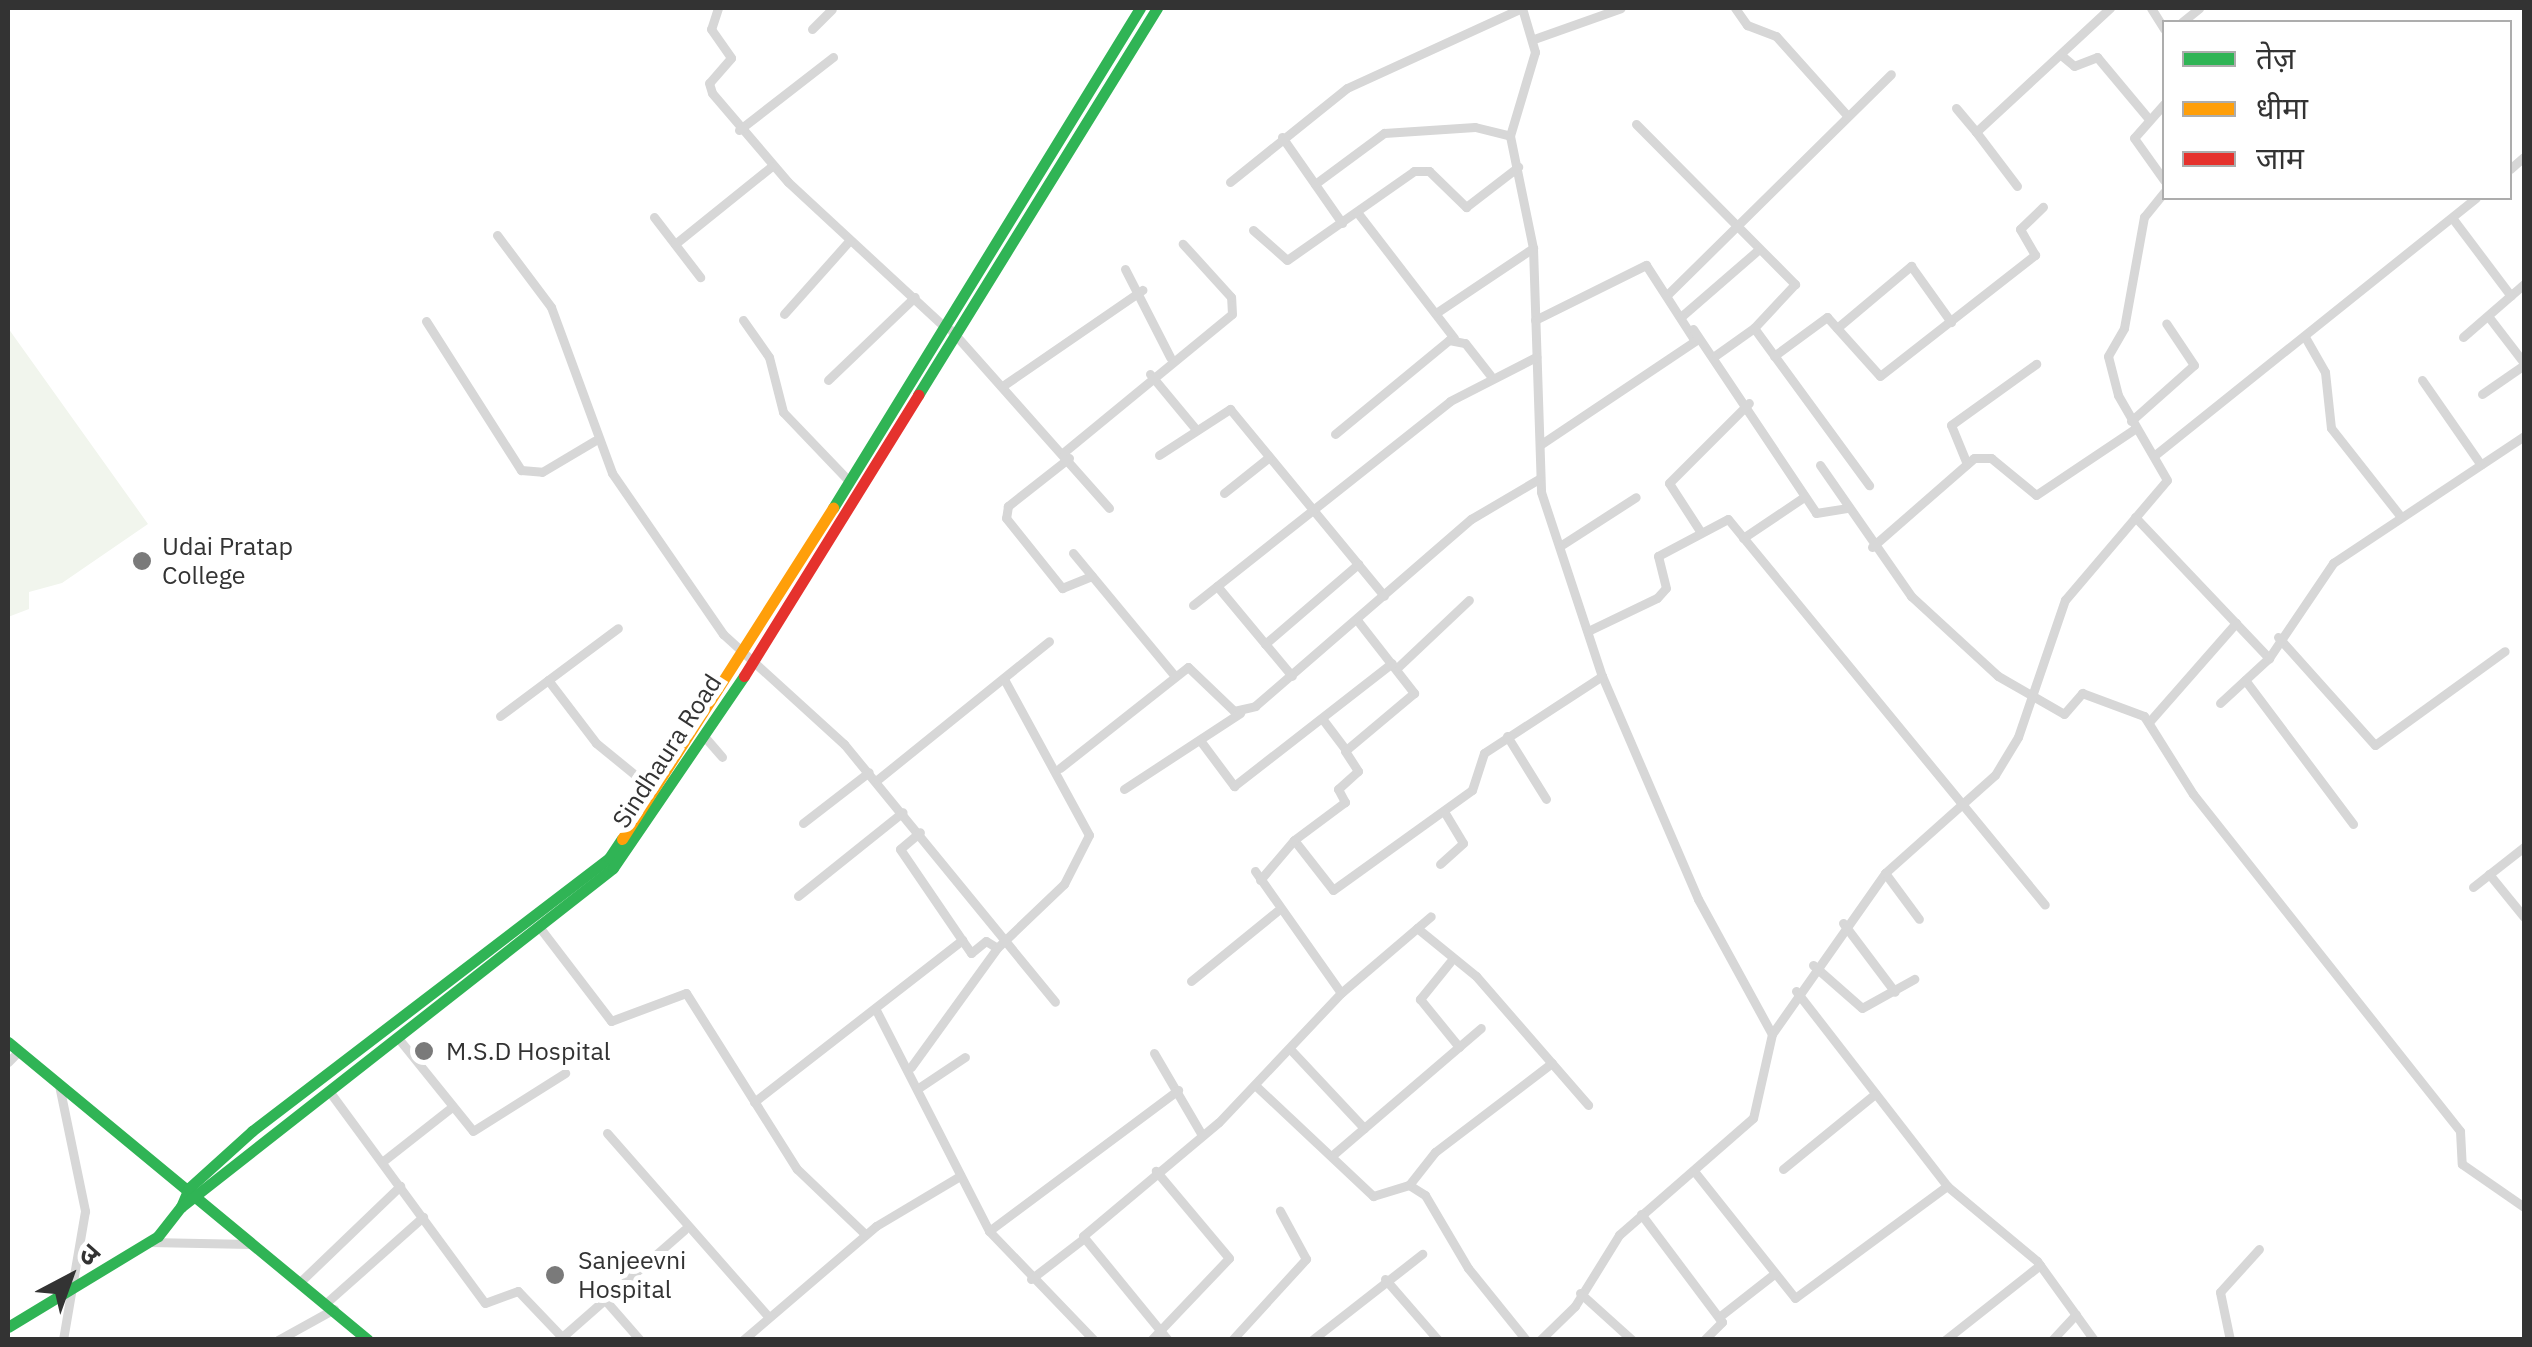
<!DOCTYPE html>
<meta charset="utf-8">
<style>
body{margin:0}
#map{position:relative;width:2532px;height:1347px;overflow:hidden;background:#fff;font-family:"IBM Plex Sans","Noto Sans Devanagari",sans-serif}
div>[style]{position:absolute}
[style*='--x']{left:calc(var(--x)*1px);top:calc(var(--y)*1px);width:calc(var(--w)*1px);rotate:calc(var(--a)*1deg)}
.green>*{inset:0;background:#f1f5ed}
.street>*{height:9px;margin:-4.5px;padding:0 4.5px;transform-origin:4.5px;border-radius:4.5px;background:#d7d7d7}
.fast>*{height:11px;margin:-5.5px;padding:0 5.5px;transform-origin:5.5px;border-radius:5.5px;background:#30b455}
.slow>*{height:11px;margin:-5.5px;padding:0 5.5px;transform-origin:5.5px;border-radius:5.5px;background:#ff9f0a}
.jam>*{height:11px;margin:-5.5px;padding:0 5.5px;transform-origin:5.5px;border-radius:5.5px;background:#e5322d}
.dots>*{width:28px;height:28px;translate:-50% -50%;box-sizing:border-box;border:5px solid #fff;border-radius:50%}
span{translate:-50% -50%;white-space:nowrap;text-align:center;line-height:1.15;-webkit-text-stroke:10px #fff;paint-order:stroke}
.poi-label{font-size:25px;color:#333}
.left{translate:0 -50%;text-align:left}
.street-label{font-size:25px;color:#333}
.frame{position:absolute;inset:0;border:10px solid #333;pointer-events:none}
.legend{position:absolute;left:2162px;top:20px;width:350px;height:180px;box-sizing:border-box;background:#fff;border:2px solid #adadad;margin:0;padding:12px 18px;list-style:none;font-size:30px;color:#333}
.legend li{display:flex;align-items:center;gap:20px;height:50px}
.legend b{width:50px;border:2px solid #adadad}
.north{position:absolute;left:20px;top:1227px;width:100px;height:100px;-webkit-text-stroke:8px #fff;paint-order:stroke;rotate:41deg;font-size:28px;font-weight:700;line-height:40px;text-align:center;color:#333}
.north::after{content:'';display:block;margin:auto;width:35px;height:45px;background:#333;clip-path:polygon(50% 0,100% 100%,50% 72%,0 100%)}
</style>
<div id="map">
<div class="green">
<div style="clip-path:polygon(8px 328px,148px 524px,62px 583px,29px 592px,29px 609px,8px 617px)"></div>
</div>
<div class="street">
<div style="--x:718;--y:8;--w:22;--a:108"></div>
<div style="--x:711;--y:29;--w:35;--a:55"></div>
<div style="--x:731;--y:58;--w:33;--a:131"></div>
<div style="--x:709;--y:83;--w:10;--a:73"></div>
<div style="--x:712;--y:93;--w:117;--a:49.5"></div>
<div style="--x:788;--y:182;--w:207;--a:42.8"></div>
<div style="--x:1522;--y:8;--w:46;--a:73.5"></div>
<div style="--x:1535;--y:52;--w:88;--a:106.6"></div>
<div style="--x:1510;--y:136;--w:114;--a:78.4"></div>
<div style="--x:1533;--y:248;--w:244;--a:88.1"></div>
<div style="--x:1541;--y:492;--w:194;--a:71.7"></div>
<div style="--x:1602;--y:676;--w:243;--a:66.7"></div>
<div style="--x:1698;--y:899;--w:154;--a:61.3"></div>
<div style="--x:1772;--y:1034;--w:86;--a:102.7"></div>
<div style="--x:1753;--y:1118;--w:178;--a:138.9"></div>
<div style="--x:1619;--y:1235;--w:84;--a:121.8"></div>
<div style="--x:1575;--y:1306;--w:49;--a:135.8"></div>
<div style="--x:1735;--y:8;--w:21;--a:55"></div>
<div style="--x:1747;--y:25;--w:31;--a:21"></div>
<div style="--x:1776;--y:36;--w:106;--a:48.1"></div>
<div style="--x:2151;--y:8;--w:25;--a:58"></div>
<div style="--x:2182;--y:22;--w:22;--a:-39"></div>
<div style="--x:812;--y:29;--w:28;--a:-45"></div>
<div style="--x:1534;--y:39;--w:92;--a:-19.6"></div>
<div style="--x:2061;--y:55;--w:17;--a:40"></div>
<div style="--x:2074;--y:66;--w:25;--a:-21"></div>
<div style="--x:2097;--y:57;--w:80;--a:50.1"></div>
<div style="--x:2164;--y:104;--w:45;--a:131.4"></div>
<div style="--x:2134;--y:138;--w:52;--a:54.5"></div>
<div style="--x:1956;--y:108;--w:31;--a:50"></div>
<div style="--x:1636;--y:124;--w:226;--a:45.2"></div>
<div style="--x:1795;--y:284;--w:60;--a:133"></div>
<div style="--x:1754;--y:328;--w:195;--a:53.8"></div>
<div style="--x:739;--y:130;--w:119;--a:-37.8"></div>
<div style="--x:1282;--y:137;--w:105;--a:55.1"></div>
<div style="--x:2510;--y:169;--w:18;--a:-41"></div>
<div style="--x:1230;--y:182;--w:150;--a:-38.8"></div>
<div style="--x:1347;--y:88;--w:192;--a:-24.6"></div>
<div style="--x:1315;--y:184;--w:86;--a:-36.5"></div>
<div style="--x:1384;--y:133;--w:91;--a:-3.8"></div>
<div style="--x:1475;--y:127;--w:36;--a:14"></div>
<div style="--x:2017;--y:186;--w:68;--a:-127.2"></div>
<div style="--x:1976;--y:132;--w:183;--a:-42.8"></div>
<div style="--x:1357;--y:212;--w:159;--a:52.4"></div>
<div style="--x:654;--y:217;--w:76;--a:52.5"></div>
<div style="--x:2453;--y:219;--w:96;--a:53"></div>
<div style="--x:1253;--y:230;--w:45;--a:41.4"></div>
<div style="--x:1287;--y:260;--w:155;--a:-35"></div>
<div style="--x:1414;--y:171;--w:15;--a:0"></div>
<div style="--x:1429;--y:171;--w:52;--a:44.2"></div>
<div style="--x:1466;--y:207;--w:66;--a:-37.6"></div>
<div style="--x:497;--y:235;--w:90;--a:53.1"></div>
<div style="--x:551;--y:307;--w:177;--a:69.8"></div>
<div style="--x:612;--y:473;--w:196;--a:55.4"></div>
<div style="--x:723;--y:634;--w:164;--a:42.3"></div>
<div style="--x:844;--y:744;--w:333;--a:50.7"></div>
<div style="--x:675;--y:244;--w:124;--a:-38.8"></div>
<div style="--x:1125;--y:269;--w:99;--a:62.9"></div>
<div style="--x:1668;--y:294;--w:313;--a:-44.6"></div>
<div style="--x:1436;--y:313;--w:117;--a:-33.8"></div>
<div style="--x:784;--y:314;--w:99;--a:-48.3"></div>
<div style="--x:1683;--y:315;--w:99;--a:-40.9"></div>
<div style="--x:2488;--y:316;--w:59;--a:52.5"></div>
<div style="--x:743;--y:320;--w:45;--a:54.9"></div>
<div style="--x:769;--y:357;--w:57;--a:75.7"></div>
<div style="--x:783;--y:412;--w:95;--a:46.3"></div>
<div style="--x:1535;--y:320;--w:124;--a:-26.4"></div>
<div style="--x:1646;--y:265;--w:90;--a:57.2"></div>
<div style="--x:1695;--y:341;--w:185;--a:146.2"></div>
<div style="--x:426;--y:321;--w:177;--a:57.5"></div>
<div style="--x:521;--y:470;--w:21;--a:5"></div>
<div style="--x:542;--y:472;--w:61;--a:-30.8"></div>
<div style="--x:1837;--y:328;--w:97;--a:-40"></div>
<div style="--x:1911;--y:266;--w:69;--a:54.5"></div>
<div style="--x:1693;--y:329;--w:221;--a:56.2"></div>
<div style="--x:1816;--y:513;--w:31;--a:-9"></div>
<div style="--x:951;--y:330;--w:238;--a:48.4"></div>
<div style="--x:2305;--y:337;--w:40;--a:60.3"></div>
<div style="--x:2325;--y:372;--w:56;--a:83.9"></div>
<div style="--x:2331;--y:428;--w:113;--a:51.8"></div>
<div style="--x:2463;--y:337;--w:81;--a:-41"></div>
<div style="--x:1716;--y:355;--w:47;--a:-35.4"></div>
<div style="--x:1774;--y:356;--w:66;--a:-36.3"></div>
<div style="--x:1827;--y:317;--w:79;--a:48.1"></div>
<div style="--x:1880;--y:376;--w:197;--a:-38"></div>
<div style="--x:2035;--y:255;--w:30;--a:-120"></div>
<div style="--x:2020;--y:229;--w:32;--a:-44"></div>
<div style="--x:1150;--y:374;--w:69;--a:50.3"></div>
<div style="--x:828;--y:380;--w:120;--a:-43.7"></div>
<div style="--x:2422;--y:380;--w:103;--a:55.2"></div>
<div style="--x:1004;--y:385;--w:168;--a:-34.5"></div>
<div style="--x:2482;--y:394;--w:51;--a:-34.6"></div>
<div style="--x:2131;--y:421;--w:84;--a:-41.6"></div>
<div style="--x:2194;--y:365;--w:50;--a:-123.7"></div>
<div style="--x:1335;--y:434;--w:148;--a:-39.5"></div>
<div style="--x:1449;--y:340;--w:16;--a:11"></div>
<div style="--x:1465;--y:343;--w:41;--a:52"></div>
<div style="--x:1064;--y:452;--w:217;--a:-39.4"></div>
<div style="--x:1232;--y:314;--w:17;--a:-93"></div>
<div style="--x:1231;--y:297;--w:72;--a:-132.2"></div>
<div style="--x:1159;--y:455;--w:85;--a:-32.9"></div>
<div style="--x:1230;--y:409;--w:242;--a:50.5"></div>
<div style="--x:2155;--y:455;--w:411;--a:-38.7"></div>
<div style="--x:1069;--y:458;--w:78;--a:141.8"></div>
<div style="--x:1008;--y:506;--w:12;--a:99"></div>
<div style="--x:1006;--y:518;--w:90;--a:51.3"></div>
<div style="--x:1062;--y:588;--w:32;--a:-22"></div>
<div style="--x:1967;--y:464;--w:42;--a:-112.3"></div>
<div style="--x:1951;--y:425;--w:105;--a:-35.7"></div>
<div style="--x:1820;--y:465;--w:160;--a:55.2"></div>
<div style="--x:1911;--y:596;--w:118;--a:42.6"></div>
<div style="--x:1998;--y:676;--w:76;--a:29.9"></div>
<div style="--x:2064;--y:714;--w:28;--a:-49"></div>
<div style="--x:2082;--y:693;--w:66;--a:20.4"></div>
<div style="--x:2144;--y:716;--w:92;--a:57.9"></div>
<div style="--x:2193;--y:794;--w:430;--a:51.6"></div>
<div style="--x:2460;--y:1131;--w:33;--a:87"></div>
<div style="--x:2462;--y:1164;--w:75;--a:34.7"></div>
<div style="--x:1224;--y:493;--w:56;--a:-38.5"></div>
<div style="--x:2135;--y:517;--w:195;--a:46.5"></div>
<div style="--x:1700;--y:531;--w:57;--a:-122.9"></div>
<div style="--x:1669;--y:483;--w:113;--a:-45"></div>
<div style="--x:1743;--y:538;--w:73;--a:-33.9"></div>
<div style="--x:1560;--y:546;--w:90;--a:-32.8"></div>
<div style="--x:1872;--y:547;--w:135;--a:-41.1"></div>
<div style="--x:1974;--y:458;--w:17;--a:0"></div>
<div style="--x:1991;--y:458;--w:58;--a:39.4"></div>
<div style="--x:2036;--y:495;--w:120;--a:-33.8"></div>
<div style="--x:1073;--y:553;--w:158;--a:50.4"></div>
<div style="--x:1217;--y:586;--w:117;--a:50.2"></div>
<div style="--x:1193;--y:605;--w:328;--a:-38.4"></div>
<div style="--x:1450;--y:401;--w:97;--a:-27.1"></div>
<div style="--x:1357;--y:620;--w:93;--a:52"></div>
<div style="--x:1414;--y:693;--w:90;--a:140"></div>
<div style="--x:1345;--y:751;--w:24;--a:57"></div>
<div style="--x:1358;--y:771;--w:27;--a:138"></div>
<div style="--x:1338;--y:789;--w:15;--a:62"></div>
<div style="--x:1345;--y:802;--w:64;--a:143.3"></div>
<div style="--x:1294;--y:840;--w:63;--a:52"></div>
<div style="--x:1333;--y:890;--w:171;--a:-35.7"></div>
<div style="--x:1472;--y:790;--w:39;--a:-72"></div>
<div style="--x:1484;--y:753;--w:141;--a:-33.1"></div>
<div style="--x:1588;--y:631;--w:76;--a:-25.6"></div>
<div style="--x:1657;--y:598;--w:13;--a:-48"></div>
<div style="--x:1666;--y:588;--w:33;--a:-104"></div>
<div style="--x:1658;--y:556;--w:79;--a:-27.9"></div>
<div style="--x:1728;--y:519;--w:499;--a:50.6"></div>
<div style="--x:2278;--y:637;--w:145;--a:48.1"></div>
<div style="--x:2375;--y:745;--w:160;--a:-35.9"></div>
<div style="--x:1265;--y:644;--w:123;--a:-40.7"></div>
<div style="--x:1397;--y:668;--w:99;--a:-43.4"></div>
<div style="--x:548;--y:680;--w:79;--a:52.7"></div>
<div style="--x:596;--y:743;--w:77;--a:39.2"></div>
<div style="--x:2245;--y:680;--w:180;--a:53.1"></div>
<div style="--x:2220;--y:703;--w:67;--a:-42.6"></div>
<div style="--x:2269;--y:658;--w:115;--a:-56"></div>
<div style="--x:2333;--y:563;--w:229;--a:-33.6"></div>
<div style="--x:500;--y:716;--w:147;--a:-36.7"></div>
<div style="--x:1324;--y:721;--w:36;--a:53"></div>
<div style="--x:2149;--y:722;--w:132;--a:-48.7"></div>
<div style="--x:703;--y:735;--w:29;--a:49"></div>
<div style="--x:1507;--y:736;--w:74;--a:58.2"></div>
<div style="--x:1202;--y:743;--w:54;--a:53.3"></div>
<div style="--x:1234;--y:786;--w:200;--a:-37.9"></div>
<div style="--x:1060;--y:768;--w:163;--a:-38.3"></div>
<div style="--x:1188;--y:667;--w:64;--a:43.7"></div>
<div style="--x:1234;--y:711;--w:22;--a:-13"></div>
<div style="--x:1255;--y:706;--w:286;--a:-40.9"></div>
<div style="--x:1471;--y:519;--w:79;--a:-30.5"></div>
<div style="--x:877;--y:780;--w:221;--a:-38.9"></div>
<div style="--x:1124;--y:789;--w:139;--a:-33.2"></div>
<div style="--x:803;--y:823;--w:83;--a:-37.7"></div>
<div style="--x:1440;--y:864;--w:31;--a:-42"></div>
<div style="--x:1463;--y:843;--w:37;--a:-121"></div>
<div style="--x:1255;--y:871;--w:149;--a:54.8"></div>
<div style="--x:1885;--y:873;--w:57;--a:53.5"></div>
<div style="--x:2489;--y:874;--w:55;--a:50.9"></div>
<div style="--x:1260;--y:880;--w:52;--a:-49.6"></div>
<div style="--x:2473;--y:887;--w:65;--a:-38.1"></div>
<div style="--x:798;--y:896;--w:134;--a:-38.7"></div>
<div style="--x:1843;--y:923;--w:86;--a:53"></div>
<div style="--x:540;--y:928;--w:117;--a:52.6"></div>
<div style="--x:611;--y:1021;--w:80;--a:-20.5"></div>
<div style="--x:686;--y:993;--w:208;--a:57.8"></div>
<div style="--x:797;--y:1169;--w:94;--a:43.7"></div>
<div style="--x:1417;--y:928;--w:76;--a:39.1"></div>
<div style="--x:1476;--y:976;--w:171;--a:49"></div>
<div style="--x:962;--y:940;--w:16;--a:55"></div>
<div style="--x:971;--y:953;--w:19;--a:-39"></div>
<div style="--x:986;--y:941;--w:13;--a:32"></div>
<div style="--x:1450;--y:962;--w:48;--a:129"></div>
<div style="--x:1420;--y:999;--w:62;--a:50.9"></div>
<div style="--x:1813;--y:965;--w:65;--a:41.3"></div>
<div style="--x:1862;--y:1008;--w:60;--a:-29.1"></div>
<div style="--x:1191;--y:981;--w:111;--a:-39.1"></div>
<div style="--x:1796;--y:991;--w:247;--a:52.2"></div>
<div style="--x:1947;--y:1186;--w:117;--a:39.8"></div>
<div style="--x:2037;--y:1261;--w:97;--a:54.2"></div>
<div style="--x:876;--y:1010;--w:248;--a:62.9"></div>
<div style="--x:989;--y:1231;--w:151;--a:46.1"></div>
<div style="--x:1772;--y:1034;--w:197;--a:-54.9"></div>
<div style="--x:1885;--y:873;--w:147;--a:-41.7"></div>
<div style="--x:1995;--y:775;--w:44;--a:-58.8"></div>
<div style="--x:2018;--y:737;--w:145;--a:-71.1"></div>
<div style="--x:2065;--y:600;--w:157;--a:-49.6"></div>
<div style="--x:2167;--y:480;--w:98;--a:-120"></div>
<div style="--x:2118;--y:395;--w:40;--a:-104.4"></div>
<div style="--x:2108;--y:356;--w:32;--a:-60"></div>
<div style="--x:2124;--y:328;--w:113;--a:-79.8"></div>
<div style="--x:2144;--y:217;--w:32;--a:-51"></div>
<div style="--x:398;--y:1038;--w:119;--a:51.1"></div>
<div style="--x:473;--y:1131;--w:109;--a:-32.2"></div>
<div style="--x:1291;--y:1050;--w:107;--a:46.9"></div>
<div style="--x:1154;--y:1053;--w:95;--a:59.7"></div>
<div style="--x:8;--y:1062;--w:14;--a:-45"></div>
<div style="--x:911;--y:1067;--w:147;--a:-54.1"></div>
<div style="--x:997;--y:948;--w:93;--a:-43.7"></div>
<div style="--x:1064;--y:884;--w:55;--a:-63"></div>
<div style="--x:1089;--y:835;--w:178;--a:-118.6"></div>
<div style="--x:59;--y:1085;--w:129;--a:78.3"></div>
<div style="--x:85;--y:1211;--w:131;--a:99.7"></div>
<div style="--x:1256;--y:1086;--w:161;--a:43.2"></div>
<div style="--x:1373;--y:1196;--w:38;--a:-17"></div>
<div style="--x:1409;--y:1185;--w:19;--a:32"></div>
<div style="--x:1425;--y:1195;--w:85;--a:59.5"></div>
<div style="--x:1468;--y:1268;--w:92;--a:51.1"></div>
<div style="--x:920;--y:1087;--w:54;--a:-33.7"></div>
<div style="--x:329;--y:1091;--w:263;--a:53.7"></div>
<div style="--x:485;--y:1303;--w:35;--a:-20"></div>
<div style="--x:518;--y:1291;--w:64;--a:46.3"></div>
<div style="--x:754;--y:1102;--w:264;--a:-37.9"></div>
<div style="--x:962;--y:940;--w:110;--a:-124.3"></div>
<div style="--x:900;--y:849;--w:26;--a:-40"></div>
<div style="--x:607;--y:1133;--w:242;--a:48.7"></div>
<div style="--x:1335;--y:1153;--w:192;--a:-40.6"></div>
<div style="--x:382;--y:1162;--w:89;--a:-38.2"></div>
<div style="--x:1783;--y:1169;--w:119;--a:-39.2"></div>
<div style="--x:1694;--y:1171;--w:162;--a:51.5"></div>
<div style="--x:1795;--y:1298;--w:189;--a:-36.4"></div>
<div style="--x:1409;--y:1185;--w:42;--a:-51.8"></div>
<div style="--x:1435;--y:1152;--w:147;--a:-37.3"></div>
<div style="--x:1641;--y:1214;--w:135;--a:53.1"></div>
<div style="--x:1722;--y:1322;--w:25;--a:135"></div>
<div style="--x:989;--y:1231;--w:236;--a:-36.7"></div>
<div style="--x:149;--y:1242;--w:102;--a:1.1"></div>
<div style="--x:1031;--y:1279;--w:66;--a:-37.6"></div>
<div style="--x:1385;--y:1279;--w:81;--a:49"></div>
<div style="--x:300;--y:1282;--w:139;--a:-43.8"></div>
<div style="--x:1580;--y:1293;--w:70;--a:42.1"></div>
<div style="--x:605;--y:1300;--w:53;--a:48.8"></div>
<div style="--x:326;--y:1303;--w:130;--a:-41.6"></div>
<div style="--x:1719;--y:1317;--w:70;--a:-38"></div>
<div style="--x:561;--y:1338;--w:164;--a:-41.3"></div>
<div style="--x:278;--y:1340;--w:64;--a:-29"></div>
<div style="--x:743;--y:1340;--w:175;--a:-40.6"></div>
<div style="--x:876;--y:1226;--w:98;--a:-30.8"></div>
<div style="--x:1151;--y:1340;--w:113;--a:-46.4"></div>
<div style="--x:1229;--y:1258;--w:114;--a:-130"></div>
<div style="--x:1168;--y:1340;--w:134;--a:-129.3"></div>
<div style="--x:1083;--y:1236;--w:177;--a:-40"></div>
<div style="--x:1219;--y:1122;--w:178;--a:-46.6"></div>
<div style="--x:1341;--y:993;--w:118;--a:-40.5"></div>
<div style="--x:1232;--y:1340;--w:110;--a:-47.6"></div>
<div style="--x:1306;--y:1259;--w:55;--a:-118.4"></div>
<div style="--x:1312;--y:1340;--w:140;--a:-38"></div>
<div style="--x:1945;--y:1340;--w:121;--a:-38.3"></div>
<div style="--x:2052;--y:1340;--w:35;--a:-47"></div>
<div style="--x:2230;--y:1340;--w:49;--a:-101.8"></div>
<div style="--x:2220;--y:1292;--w:58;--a:-47.8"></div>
</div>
<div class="fast">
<div style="--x:918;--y:395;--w:455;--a:-58.3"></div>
<div style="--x:833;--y:508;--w:587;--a:-58.45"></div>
<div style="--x:8;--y:1042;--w:467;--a:39.6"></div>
<div style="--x:181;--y:1207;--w:21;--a:-67"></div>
<div style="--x:189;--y:1188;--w:85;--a:-42.1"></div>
<div style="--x:252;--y:1131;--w:449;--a:-37.4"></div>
<div style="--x:609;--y:858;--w:23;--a:-56"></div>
<div style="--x:8;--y:1327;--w:175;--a:-31.2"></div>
<div style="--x:158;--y:1236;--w:37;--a:-52"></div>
<div style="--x:181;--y:1207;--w:549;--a:-38.12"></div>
<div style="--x:613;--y:868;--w:232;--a:-55.7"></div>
</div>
<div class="slow">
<div style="--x:622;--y:839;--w:393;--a:-57.5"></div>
</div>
<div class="jam">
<div style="--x:744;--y:676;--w:331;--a:-58.2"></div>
</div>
<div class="dots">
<div style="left:142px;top:561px;background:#7a7a7a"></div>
<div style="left:424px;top:1051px;background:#7a7a7a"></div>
<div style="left:555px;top:1275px;background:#7a7a7a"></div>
</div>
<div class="poi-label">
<span class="left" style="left:162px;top:561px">Udai Pratap<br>College</span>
<span class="left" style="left:446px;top:1051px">M.S.D Hospital</span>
<span class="left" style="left:578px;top:1275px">Sanjeevni<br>Hospital</span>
</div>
<div class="street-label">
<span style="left:667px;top:751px;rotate:-57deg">Sindhaura Road</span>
</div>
<div class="frame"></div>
<ul class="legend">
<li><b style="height:12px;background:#30b455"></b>तेज़</li>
<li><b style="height:12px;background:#ff9f0a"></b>धीमा</li>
<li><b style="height:12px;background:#e5322d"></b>जाम</li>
</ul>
<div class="north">उ</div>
</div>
